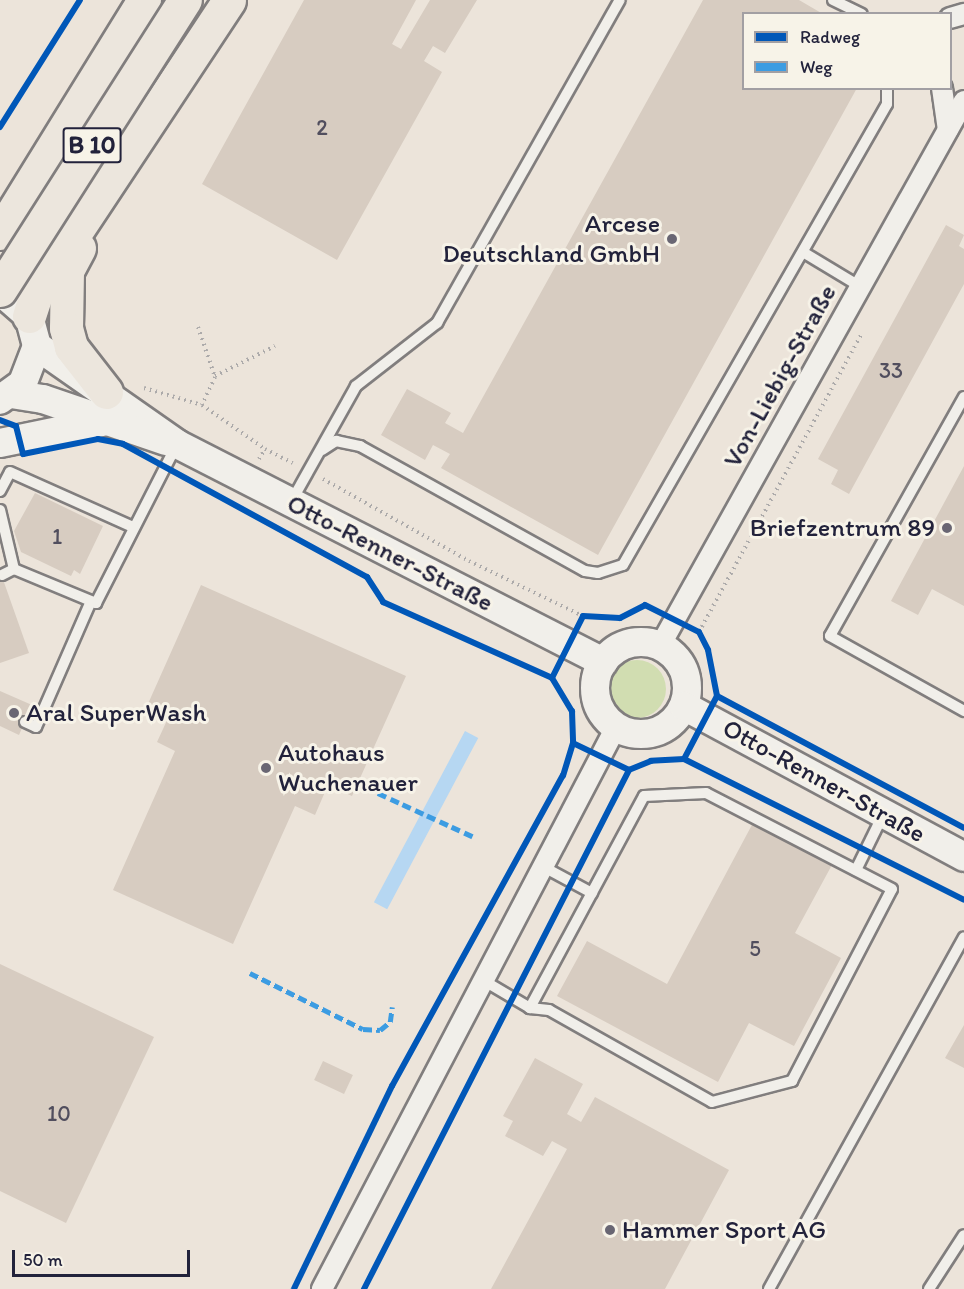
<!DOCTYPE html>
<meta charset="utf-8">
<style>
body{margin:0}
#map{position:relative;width:964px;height:1289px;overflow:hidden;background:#ece4da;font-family:Itim,sans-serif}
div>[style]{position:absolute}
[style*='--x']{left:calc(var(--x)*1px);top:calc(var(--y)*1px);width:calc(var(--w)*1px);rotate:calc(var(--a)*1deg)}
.green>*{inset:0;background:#d1ddb1}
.round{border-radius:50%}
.water>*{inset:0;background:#b6d7f2;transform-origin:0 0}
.building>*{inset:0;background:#d7ccc1;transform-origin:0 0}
.path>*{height:4px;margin-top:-2px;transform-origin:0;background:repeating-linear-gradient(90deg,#acaaaa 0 1.5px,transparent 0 6px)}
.roads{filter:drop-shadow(2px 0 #817e7e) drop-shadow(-2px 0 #817e7e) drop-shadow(0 2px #817e7e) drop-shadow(0 -2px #817e7e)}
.lane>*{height:10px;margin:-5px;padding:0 5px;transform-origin:5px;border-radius:5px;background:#f1efea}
.street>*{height:20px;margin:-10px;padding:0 10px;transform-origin:10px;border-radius:10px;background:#f1efea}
.secondary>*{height:28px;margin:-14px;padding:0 14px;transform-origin:14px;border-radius:14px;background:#f1efea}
.secondary>.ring{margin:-14px;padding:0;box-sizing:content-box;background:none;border:28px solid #f1efea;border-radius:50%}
.highway>*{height:33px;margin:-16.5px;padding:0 16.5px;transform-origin:16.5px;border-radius:16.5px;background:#ece6dd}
.bridges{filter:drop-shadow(2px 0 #817e7e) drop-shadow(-2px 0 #817e7e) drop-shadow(0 2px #817e7e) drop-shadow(0 -2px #817e7e)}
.highway-bridge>*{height:33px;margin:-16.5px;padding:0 16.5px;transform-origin:16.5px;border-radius:16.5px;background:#ece6dd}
.quiet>*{height:4.5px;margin-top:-2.25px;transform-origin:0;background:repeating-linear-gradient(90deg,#3c9ce2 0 9px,transparent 0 13.5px)}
.cycleway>*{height:6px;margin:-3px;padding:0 3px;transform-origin:3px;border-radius:3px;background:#0057b8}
.dots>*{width:16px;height:16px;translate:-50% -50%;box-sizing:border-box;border:3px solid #f7f3e8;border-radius:50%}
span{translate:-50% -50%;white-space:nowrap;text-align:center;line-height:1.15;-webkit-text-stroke:6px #f7f3e8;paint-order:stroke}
.number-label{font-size:22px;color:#514e5e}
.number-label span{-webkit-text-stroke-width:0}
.shield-label span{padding:2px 4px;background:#f7f3e8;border:2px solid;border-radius:4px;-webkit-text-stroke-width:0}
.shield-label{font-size:24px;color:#22223b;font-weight:700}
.poi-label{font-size:26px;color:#22223b}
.right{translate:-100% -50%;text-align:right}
.left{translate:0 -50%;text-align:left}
.street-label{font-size:26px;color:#22223b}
.legend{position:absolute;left:742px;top:12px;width:210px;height:78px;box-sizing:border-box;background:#f7f3e8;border:2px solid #a29fa3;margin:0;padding:8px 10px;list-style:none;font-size:18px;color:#22223b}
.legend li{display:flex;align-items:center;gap:12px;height:30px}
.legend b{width:30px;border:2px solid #a29fa3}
.scale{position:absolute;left:12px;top:1250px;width:178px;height:27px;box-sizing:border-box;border:3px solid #22223b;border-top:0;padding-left:8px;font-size:18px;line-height:21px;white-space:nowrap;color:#22223b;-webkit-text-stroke:4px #f7f3e8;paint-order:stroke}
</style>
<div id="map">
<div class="green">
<div class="round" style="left:608px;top:660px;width:58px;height:58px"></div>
</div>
<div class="water">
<div style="left:465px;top:731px;width:15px;height:194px;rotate:28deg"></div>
</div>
<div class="building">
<div style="clip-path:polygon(304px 0,416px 0,392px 44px,401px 49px,430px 0,477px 0,445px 53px,433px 46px,424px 61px,442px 72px,337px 260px,202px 184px)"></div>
<div style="clip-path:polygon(703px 0,799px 0,823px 14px,744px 14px,744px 88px,857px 88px,598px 555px,441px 468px,450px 454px,433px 445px,425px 460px,381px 435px,407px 389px,451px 413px,445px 423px,463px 433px)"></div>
<div style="clip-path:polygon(946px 225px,964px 235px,959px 246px,964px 249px,964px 284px,849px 494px,831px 484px,838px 470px,818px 459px)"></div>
<div style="clip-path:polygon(964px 466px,964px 606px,932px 589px,918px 615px,891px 601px)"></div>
<div style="clip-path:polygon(35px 493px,103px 526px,80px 574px,74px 570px,71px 576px,21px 552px,14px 531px)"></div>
<div style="clip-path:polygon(0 571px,29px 653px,0 663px)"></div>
<div style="clip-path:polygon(201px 585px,406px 676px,352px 796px,328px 785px,315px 815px,295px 806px,233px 944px,113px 890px,175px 751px,157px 742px,169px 716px,147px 706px)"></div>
<div style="clip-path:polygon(0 691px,32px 705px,19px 735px,0 726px)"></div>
<div style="clip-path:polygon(754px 821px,833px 863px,795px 933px,841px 958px,794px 1046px,749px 1023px,718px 1082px,557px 996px,587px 941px,667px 984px)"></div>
<div style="clip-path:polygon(0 964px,154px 1037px,66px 1223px,0 1191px)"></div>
<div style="clip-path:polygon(964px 1025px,964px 1068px,945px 1058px)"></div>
<div style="clip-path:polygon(535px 1058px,583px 1084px,567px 1114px,581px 1122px,595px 1097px,729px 1170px,665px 1289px,491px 1289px,567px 1149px,552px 1141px,543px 1156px,505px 1136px,513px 1121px,503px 1116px)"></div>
<div style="left:323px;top:1061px;width:33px;height:21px;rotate:25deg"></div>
</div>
<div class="path">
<div style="--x:198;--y:327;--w:53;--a:71.2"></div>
<div style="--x:215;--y:377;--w:31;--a:115"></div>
<div style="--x:215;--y:376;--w:67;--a:-26.6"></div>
<div style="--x:144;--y:388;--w:60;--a:16.3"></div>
<div style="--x:202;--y:405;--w:77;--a:34.9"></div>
<div style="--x:259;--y:459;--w:12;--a:-59"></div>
<div style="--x:265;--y:449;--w:31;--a:27"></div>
<div style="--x:323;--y:479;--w:167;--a:29.3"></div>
<div style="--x:469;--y:561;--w:127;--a:25.8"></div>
<div style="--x:699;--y:632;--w:341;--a:-61.4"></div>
</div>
<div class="roads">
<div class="lane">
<div style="--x:833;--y:0;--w:32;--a:26"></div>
<div style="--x:803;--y:252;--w:68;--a:31.1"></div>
<div style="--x:964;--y:397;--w:274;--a:119.3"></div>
<div style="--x:830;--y:636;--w:154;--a:29.2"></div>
<div style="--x:322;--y:450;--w:17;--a:-33"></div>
<div style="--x:336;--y:441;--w:25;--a:12"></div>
<div style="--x:360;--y:446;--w:257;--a:29.1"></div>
<div style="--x:585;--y:571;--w:13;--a:9"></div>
<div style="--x:598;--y:573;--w:26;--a:-18"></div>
<div style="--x:623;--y:565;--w:531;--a:-60.2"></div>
<div style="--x:887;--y:104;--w:16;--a:-90"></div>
<div style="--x:0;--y:491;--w:21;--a:-62"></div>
<div style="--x:10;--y:472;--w:135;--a:24.1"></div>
<div style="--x:291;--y:502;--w:133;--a:-60.7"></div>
<div style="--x:356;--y:386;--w:103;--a:-37.9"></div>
<div style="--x:437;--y:323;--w:371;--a:-60.5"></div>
<div style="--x:0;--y:510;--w:61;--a:76.7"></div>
<div style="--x:2;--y:575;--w:13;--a:-27"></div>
<div style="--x:14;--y:569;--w:89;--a:22.5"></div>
<div style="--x:96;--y:603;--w:176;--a:-63"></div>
<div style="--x:25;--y:722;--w:12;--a:24"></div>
<div style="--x:36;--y:727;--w:137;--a:-66.4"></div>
<div style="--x:540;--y:865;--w:59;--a:28.3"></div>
<div style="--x:856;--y:870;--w:61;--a:-63.9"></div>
<div style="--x:481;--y:979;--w:57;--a:30.6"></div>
<div style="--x:530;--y:1008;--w:19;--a:6"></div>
<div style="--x:549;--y:1010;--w:187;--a:29.4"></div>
<div style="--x:712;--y:1102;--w:83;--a:-14.7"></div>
<div style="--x:792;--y:1081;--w:216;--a:-62.5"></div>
<div style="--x:892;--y:889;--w:209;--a:-152.7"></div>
<div style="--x:706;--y:793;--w:62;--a:177.2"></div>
<div style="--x:644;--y:796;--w:241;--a:118.3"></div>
<div style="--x:769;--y:1289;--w:402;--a:-61"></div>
<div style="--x:929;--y:1289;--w:64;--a:-57.1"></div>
</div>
<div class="street">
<div style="--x:950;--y:18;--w:15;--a:-16"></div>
<div style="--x:942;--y:88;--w:42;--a:81.9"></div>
<div style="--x:660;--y:646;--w:624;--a:-60.85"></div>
<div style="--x:322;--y:1289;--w:634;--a:-62.38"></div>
</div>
<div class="secondary">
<div style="--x:0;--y:291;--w:38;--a:41"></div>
<div style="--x:29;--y:316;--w:31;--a:75"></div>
<div style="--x:37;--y:346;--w:40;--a:111"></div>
<div style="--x:23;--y:383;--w:29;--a:144"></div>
<div style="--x:37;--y:346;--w:171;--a:35"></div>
<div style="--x:177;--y:444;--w:479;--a:27.1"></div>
<div style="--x:11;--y:394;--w:32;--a:9"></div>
<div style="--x:43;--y:399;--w:130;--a:18.9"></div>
<div style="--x:0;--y:443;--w:104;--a:-11.6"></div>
<div class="ring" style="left:595px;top:642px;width:64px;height:64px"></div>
<div style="--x:684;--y:706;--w:318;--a:28.3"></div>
</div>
<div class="highway">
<div style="--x:0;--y:233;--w:274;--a:-58.3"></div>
<div style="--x:79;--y:248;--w:26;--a:118"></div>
<div style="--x:67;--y:271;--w:57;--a:91"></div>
<div style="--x:66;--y:328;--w:20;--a:75"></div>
<div style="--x:71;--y:347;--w:57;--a:52.1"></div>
<div style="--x:29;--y:316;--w:28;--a:-72"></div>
<div style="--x:38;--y:289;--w:346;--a:-56.5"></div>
</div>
</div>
<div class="bridges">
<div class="highway-bridge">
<div style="--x:0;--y:290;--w:344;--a:-57.5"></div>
</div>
</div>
<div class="quiet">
<div style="--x:378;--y:793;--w:106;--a:24.6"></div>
<div style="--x:250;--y:973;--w:126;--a:26.4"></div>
<div style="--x:363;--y:1029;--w:17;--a:3"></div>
<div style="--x:380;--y:1030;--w:13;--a:-39"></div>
<div style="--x:390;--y:1022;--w:15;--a:-82"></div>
</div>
<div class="cycleway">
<div style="--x:0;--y:127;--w:150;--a:-57.8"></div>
<div style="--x:0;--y:420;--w:17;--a:21"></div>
<div style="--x:16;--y:426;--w:29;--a:76"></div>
<div style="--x:23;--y:454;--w:76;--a:-11.3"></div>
<div style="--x:98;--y:439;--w:25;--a:11"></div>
<div style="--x:123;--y:444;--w:278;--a:28.6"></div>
<div style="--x:367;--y:577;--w:30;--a:57"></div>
<div style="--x:383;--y:602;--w:185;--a:24.2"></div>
<div style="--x:552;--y:678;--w:39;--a:59"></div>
<div style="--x:572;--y:711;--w:32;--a:88"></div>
<div style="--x:573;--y:743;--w:34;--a:107"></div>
<div style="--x:563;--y:775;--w:355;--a:118.8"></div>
<div style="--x:392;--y:1086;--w:225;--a:115.8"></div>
<div style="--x:552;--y:678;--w:69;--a:-63.4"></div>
<div style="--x:583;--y:616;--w:37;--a:3"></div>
<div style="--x:620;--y:618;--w:28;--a:-27"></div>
<div style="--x:645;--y:605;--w:60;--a:26.6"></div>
<div style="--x:699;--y:632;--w:20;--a:63"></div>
<div style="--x:708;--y:650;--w:47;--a:78.9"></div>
<div style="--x:717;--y:696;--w:71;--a:117.6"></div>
<div style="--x:684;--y:759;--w:33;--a:177"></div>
<div style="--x:651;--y:761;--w:24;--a:158"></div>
<div style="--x:629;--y:770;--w:62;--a:-154.3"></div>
<div style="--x:717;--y:696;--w:280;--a:28.1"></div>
<div style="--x:684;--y:759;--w:313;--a:26.7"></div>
<div style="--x:364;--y:1289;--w:583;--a:-62.95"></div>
</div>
<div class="dots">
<div style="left:672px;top:239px;background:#696673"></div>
<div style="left:947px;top:528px;background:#696673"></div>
<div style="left:14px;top:713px;background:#696673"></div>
<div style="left:266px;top:768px;background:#696673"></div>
<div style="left:610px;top:1230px;background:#696673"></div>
</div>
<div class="number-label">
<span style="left:322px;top:128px">2</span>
<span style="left:891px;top:371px">33</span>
<span style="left:57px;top:537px">1</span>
<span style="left:755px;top:949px">5</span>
<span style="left:59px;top:1114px">10</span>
</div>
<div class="shield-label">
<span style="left:92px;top:145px">B 10</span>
</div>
<div class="poi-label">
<span class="right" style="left:660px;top:239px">Arcese<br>Deutschland GmbH</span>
<span class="right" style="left:935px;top:528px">Briefzentrum 89</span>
<span class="left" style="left:26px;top:713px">Aral SuperWash</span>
<span class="left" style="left:278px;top:768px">Autohaus<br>Wuchenauer</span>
<span class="left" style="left:622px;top:1230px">Hammer Sport AG</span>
</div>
<div class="street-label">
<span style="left:780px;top:376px;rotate:-61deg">Von-Liebig-Straße</span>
<span style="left:390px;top:553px;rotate:27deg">Otto-Renner-Straße</span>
<span style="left:824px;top:781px;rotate:29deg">Otto-Renner-Straße</span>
</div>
<ul class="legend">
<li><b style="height:8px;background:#0057b8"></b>Radweg</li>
<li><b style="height:8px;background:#3c9ce2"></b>Weg</li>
</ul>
<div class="scale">50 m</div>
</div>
